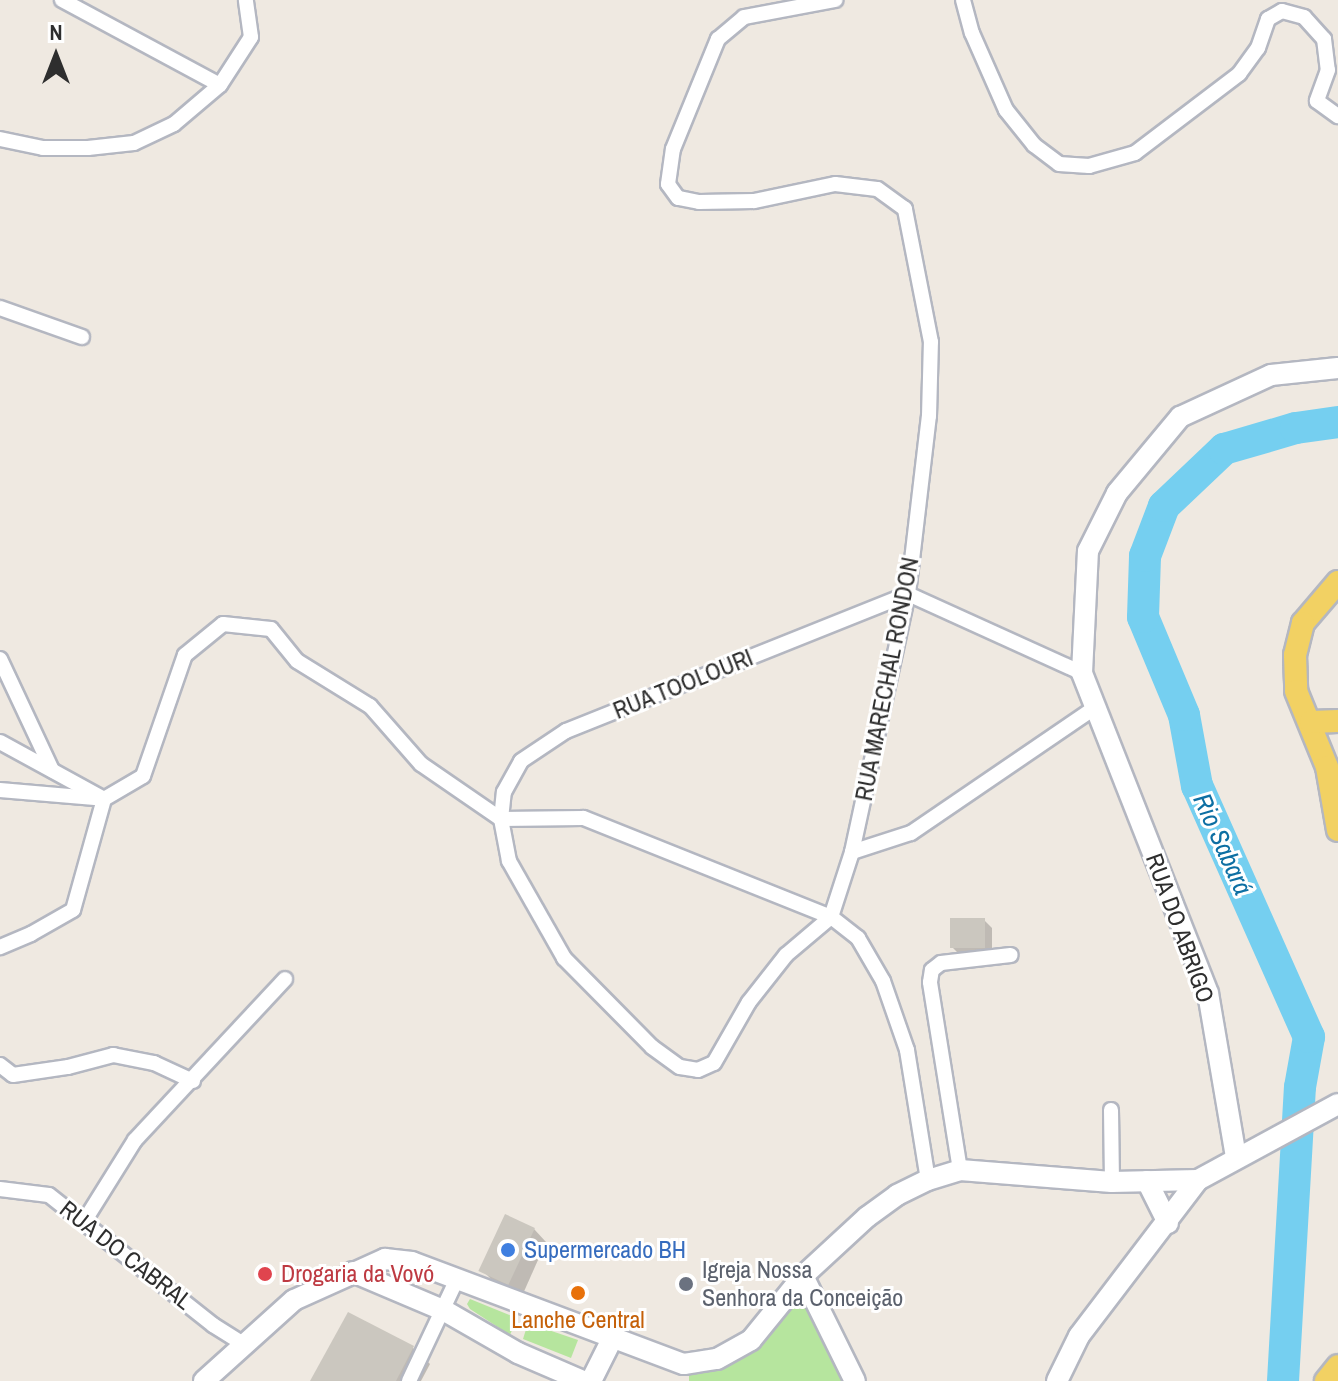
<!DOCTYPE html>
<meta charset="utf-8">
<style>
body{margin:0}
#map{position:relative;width:1338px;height:1381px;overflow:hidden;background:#efe9e1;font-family:"Archivo Narrow",sans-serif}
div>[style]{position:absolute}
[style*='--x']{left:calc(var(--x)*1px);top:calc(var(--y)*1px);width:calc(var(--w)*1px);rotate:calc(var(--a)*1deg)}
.green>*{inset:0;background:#b6e59e}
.shadow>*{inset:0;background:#0003}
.river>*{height:32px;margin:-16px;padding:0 16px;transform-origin:16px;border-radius:16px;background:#75cff0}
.building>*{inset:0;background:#cbc7bf;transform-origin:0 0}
.roads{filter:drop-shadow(2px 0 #b4b7c1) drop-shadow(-2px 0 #b4b7c1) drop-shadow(0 2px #b4b7c1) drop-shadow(0 -2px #b4b7c1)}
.street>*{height:14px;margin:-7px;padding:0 7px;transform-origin:7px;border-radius:7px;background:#fff}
.secondary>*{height:20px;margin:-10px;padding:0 10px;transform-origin:10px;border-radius:10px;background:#fff}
.primary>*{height:22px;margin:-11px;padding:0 11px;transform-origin:11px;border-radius:11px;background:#f2d163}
.dots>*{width:22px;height:22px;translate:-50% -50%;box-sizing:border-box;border:4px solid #fff;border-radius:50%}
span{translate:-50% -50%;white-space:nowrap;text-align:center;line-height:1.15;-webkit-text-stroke:6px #fff;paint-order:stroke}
.street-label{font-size:24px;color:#2e2e2e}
.shop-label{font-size:24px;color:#366cbe}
.left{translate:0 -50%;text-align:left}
.worship-label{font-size:24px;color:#5b616d}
.health-label{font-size:24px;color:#be3a42}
.food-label{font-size:24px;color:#c56008}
.water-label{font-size:26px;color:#0d6fa3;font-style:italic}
.north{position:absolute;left:16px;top:16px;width:80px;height:80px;-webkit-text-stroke:6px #fff;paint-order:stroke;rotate:0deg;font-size:22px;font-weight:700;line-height:32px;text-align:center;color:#2e2e2e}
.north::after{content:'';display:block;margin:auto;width:28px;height:36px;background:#2e2e2e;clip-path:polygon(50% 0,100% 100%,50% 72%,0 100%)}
</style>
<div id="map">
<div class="green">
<div style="clip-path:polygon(804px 1297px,844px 1381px,689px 1381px,689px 1369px,758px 1342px)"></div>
<div style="clip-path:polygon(470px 1299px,517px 1318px,510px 1335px,470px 1309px,467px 1304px)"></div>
<div style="clip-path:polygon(528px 1323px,578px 1340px,571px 1358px,523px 1339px)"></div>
</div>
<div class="shadow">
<div style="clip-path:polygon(984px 920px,992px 928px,992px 955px,960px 955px,952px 947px)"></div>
<div style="clip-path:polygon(534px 1229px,546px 1242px,522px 1296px,496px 1284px,483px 1271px)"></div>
<div style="clip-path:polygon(349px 1315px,413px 1348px,430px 1364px,421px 1381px,312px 1381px)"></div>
</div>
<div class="river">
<div style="--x:1283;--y:1381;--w:294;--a:-86.7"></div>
<div style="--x:1300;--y:1087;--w:51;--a:-79.8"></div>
<div style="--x:1309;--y:1037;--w:275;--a:-114"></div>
<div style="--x:1197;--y:786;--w:72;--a:-100.4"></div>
<div style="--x:1184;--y:715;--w:106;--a:-112.7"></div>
<div style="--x:1143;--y:617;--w:61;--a:-88.1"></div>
<div style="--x:1145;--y:556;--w:53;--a:-69.2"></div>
<div style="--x:1164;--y:506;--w:83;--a:-43.5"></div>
<div style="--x:1224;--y:449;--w:75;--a:-16.3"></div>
<div style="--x:1296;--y:428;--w:42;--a:-8.1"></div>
</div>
<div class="building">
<div style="left:950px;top:918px;width:35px;height:30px"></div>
<div style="left:505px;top:1214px;width:33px;height:63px;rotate:25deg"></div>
<div style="clip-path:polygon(348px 1312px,414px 1346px,396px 1381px,310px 1381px)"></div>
</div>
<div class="roads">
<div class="street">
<div style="--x:62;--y:0;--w:179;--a:28.3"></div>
<div style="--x:963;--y:0;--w:34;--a:75"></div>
<div style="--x:972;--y:33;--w:84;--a:66.2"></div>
<div style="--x:1006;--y:110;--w:45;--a:51.3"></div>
<div style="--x:1034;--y:145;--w:31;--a:37"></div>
<div style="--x:1059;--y:164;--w:30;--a:4"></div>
<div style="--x:1089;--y:166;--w:48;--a:-15.8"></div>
<div style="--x:1135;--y:153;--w:131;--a:-37.2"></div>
<div style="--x:1239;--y:74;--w:32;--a:-54"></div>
<div style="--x:1258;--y:48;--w:31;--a:-71"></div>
<div style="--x:1268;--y:19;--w:16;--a:-30"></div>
<div style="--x:1282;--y:11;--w:23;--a:15"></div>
<div style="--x:1304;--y:17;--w:30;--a:48"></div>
<div style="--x:1324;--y:39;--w:31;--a:83"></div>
<div style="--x:1328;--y:70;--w:33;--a:110"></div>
<div style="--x:1317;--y:101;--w:26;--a:36"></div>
<div style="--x:0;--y:139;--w:44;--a:11.8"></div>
<div style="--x:43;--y:148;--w:45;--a:0"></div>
<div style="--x:88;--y:148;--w:46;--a:-6.2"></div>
<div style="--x:134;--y:143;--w:44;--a:-25.4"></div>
<div style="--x:174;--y:124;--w:60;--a:-40.3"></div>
<div style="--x:220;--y:85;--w:57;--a:-57.1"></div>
<div style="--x:251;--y:37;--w:37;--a:-98"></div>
<div style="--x:0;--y:308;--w:87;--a:19.5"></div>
<div style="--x:0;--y:659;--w:123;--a:64.9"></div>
<div style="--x:0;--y:742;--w:119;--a:28.7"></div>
<div style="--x:104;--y:799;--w:115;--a:105.6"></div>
<div style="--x:73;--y:910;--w:48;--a:150.3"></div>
<div style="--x:31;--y:934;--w:34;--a:157"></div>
<div style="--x:0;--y:790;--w:104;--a:4.9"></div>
<div style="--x:104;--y:799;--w:45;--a:-30.5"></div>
<div style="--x:143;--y:776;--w:128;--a:-70.9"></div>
<div style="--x:185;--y:655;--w:49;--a:-39.2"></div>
<div style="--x:223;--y:624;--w:48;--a:5.9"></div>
<div style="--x:271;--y:629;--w:41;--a:50.9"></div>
<div style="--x:297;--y:661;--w:86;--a:31.7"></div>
<div style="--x:370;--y:706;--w:77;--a:48.7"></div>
<div style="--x:421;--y:764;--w:97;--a:34.5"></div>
<div style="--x:501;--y:819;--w:43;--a:79.2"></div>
<div style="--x:509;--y:861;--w:112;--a:60.4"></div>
<div style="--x:564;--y:958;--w:125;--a:45.3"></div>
<div style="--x:652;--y:1047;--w:34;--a:36"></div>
<div style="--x:680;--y:1067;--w:18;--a:9"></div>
<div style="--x:698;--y:1070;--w:17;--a:-24"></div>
<div style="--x:714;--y:1063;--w:70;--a:-60.2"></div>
<div style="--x:749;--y:1002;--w:60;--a:-51.8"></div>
<div style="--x:786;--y:955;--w:59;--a:-40.2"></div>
<div style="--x:831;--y:917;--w:68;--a:-72.1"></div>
<div style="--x:852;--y:852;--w:264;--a:-77.8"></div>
<div style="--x:908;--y:594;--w:179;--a:-83.3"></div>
<div style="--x:929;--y:416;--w:74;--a:-88.5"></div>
<div style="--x:931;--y:342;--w:136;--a:-101.1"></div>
<div style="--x:905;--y:209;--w:34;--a:-144"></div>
<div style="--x:877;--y:189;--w:42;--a:-173.2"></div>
<div style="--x:835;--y:184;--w:83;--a:168.1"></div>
<div style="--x:754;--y:201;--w:55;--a:179"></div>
<div style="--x:699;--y:202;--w:21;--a:-169"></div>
<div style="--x:678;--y:198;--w:17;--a:-126"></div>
<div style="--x:668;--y:184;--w:35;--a:-82"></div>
<div style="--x:673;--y:149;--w:119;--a:-67.8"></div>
<div style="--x:718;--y:39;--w:34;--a:-40"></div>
<div style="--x:744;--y:17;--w:93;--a:-10.6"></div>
<div style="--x:852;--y:852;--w:62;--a:-17.9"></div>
<div style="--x:911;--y:833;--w:222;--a:-34.3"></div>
<div style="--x:0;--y:1065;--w:16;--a:38"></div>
<div style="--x:13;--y:1075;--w:56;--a:-8.3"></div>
<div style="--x:68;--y:1067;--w:47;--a:-14.9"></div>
<div style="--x:113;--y:1055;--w:42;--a:11"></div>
<div style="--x:154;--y:1063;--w:43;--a:24.8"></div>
<div style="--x:1111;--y:1110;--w:72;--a:89.2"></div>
<div style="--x:960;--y:1170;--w:190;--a:-99.1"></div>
<div style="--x:930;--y:982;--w:12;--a:-81"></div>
<div style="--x:932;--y:970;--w:11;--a:-38"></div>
<div style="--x:941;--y:963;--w:70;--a:-6.5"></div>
<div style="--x:928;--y:1180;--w:132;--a:-99.2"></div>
<div style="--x:907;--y:1050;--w:73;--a:-109.2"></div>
<div style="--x:883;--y:981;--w:50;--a:-120.2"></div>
<div style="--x:858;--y:938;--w:34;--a:-142"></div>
<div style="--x:831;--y:917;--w:267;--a:-158.2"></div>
<div style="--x:583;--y:818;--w:82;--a:179.3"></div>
<div style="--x:501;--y:819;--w:27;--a:-84"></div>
<div style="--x:504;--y:792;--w:35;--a:-61"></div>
<div style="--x:521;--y:761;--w:54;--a:-33.7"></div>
<div style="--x:566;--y:731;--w:368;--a:-21.8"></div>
<div style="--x:908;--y:594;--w:191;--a:24.4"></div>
<div style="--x:0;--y:1189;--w:49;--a:7"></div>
<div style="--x:49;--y:1195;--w:209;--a:38.4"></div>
<div style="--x:213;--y:1325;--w:36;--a:32"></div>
<div style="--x:85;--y:1220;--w:94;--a:-58"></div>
<div style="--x:135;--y:1140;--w:220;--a:-47"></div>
<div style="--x:409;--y:1381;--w:113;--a:-64.8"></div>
</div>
<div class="secondary">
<div style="--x:1236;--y:1157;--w:166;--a:-99.7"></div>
<div style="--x:1208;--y:993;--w:344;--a:-111.5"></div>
<div style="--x:1082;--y:673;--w:122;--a:-87.2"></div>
<div style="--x:1088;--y:551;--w:65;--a:-63.4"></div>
<div style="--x:1117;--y:493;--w:99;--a:-50.3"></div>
<div style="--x:1180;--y:417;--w:100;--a:-24.8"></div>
<div style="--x:1271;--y:375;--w:67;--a:-6"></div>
<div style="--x:1147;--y:1181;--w:47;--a:63.4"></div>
<div style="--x:353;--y:1272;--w:100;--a:23"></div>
<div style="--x:445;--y:1311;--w:84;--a:29.9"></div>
<div style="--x:518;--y:1353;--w:71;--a:23.3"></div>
<div style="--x:803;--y:1276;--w:117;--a:63.7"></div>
<div style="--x:204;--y:1381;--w:121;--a:-42"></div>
<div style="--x:294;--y:1300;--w:100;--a:-24.3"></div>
<div style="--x:385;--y:1259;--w:27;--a:6"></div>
<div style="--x:412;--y:1262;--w:290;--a:20.6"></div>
<div style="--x:684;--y:1364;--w:33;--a:-9"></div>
<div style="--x:717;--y:1359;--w:39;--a:-29"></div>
<div style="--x:751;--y:1340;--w:82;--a:-50.9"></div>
<div style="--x:803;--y:1276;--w:87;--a:-42.7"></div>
<div style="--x:867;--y:1217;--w:37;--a:-36"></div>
<div style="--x:897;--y:1195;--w:34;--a:-26"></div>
<div style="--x:928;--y:1180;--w:34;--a:-17"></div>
<div style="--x:960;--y:1170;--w:152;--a:4.5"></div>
<div style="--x:1112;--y:1182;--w:86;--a:-1.3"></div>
<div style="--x:1198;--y:1180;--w:159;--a:-28.5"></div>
<div style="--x:591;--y:1381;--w:47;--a:-63.4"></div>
<div style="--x:1057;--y:1381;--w:50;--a:-63.9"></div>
<div style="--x:1079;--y:1336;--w:196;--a:-52.7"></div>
</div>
<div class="primary">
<div style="--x:1338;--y:582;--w:54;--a:130.5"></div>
<div style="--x:1303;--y:623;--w:33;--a:104"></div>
<div style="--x:1295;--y:655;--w:36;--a:88"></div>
<div style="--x:1296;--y:691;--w:82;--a:67.8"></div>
<div style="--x:1327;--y:767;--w:64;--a:80.1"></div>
<div style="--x:1311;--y:722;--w:27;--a:-2"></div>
<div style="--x:1326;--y:1381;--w:19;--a:-51"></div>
</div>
</div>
<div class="dots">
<div style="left:508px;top:1250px;background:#3f7fe0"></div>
<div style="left:265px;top:1274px;background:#e0444e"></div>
<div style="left:686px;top:1284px;background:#6b7280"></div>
<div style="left:578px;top:1293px;background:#e8710a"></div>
</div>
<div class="street-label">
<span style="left:887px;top:679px;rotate:-79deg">RUA MARECHAL RONDON</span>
<span style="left:683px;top:684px;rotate:-22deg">RUA TOOLOURI</span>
<span style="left:1180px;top:928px;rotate:70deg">RUA DO ABRIGO</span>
<span style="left:126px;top:1255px;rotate:38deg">RUA DO CABRAL</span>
</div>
<div class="shop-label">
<span class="left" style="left:524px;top:1250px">Supermercado BH</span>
</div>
<div class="worship-label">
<span class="left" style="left:702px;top:1284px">Igreja Nossa<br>Senhora da Conceição</span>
</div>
<div class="health-label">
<span class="left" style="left:281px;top:1274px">Drogaria da Vovó</span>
</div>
<div class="food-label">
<span style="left:578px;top:1320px">Lanche Central</span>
</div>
<div class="water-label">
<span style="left:1223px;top:844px;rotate:66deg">Rio Sabará</span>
</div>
<div class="north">N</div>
</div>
